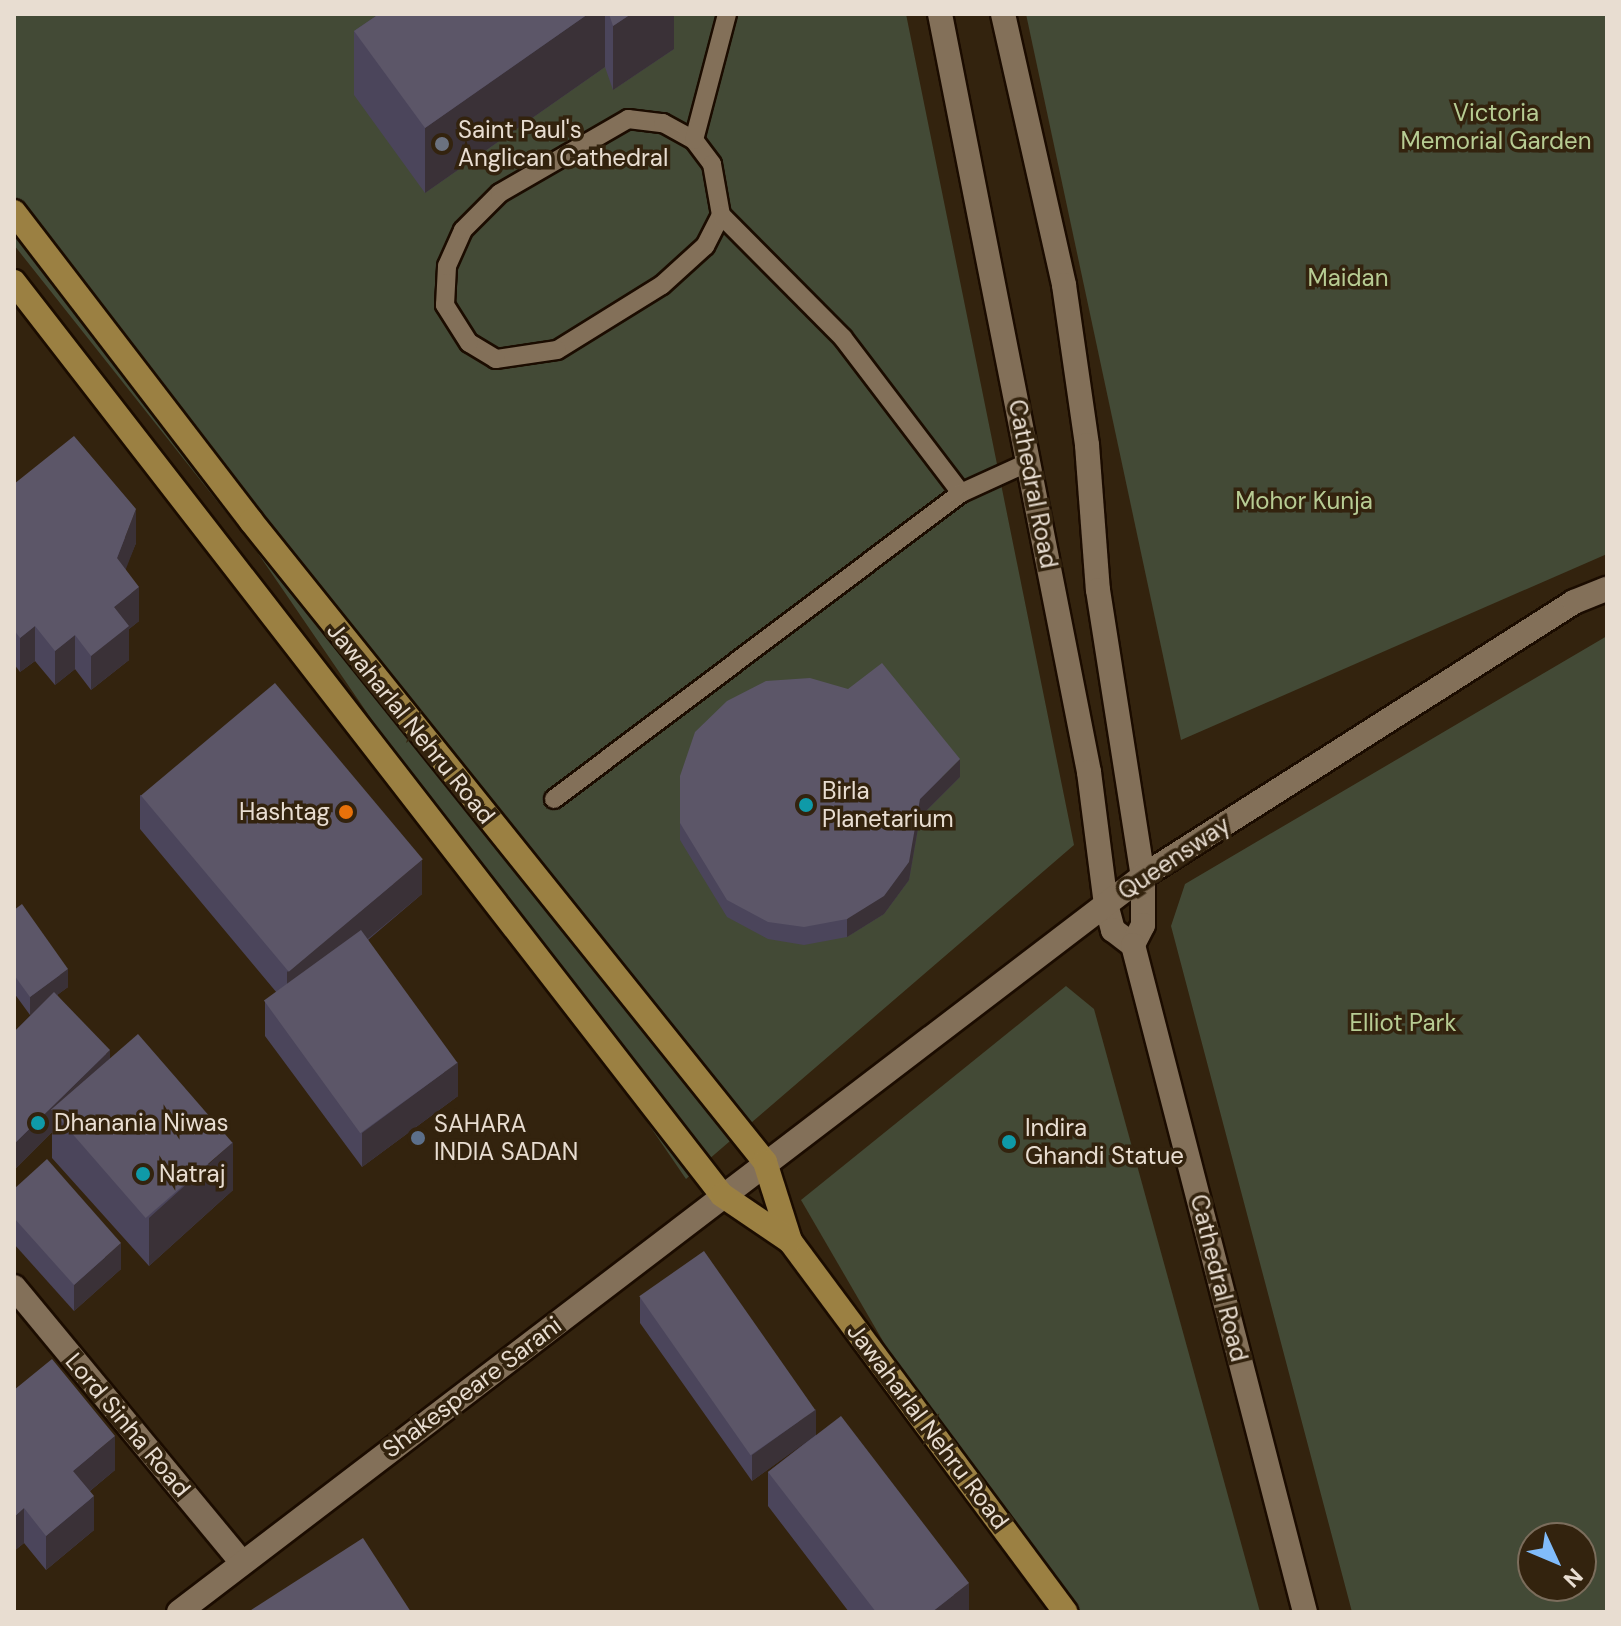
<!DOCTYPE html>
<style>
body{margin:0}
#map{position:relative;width:1621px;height:1626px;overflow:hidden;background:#33230e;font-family:"DM Sans",sans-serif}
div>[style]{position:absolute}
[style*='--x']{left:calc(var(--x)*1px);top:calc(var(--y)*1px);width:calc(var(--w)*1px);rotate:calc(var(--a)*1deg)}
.green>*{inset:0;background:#434a36}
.roads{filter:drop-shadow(2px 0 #1b0c00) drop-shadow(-2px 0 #1b0c00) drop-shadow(0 2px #1b0c00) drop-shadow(0 -2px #1b0c00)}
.lane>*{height:18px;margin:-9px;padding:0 9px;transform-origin:9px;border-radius:9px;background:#837059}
.street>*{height:24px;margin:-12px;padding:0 12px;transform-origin:12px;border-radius:12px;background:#837059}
.secondary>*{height:24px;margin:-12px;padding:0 12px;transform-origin:12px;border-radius:12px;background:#837059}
.primary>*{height:24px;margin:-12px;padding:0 12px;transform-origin:12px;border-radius:12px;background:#9b8042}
.wall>*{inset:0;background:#4b455b}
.shaded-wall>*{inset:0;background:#3a3137}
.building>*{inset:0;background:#5c5668;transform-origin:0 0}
.dots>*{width:22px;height:22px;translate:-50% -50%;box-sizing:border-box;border:4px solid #33230e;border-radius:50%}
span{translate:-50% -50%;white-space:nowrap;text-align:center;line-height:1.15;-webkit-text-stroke:7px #33230e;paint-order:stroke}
.park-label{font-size:24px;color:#b7cc93}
.poi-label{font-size:24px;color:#e8ddd1}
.left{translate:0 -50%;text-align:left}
.right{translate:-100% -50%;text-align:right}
.street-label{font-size:24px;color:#e8ddd1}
.frame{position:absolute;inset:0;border:16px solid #e8ddd1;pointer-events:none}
.north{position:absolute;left:1517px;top:1522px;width:80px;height:80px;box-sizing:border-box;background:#33230e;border:2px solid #7b6d5c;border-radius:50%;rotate:134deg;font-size:22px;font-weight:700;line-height:32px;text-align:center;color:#e8ddd1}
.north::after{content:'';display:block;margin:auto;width:28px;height:36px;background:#81bcfa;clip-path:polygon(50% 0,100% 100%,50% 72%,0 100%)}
</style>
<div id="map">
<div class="green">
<div style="clip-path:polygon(14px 14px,906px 14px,1074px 845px,686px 1179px,255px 549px,14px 245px)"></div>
<div style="clip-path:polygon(1026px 14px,1607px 14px,1607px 554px,1181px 740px)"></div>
<div style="clip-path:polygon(evenodd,1607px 636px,1607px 1612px,1352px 1612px,1171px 926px,1185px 884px,1607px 636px,1581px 1538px,1581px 1586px,1533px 1586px,1533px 1538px,1581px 1538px)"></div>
<div style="clip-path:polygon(1066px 986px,1094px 1009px,1260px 1612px,1075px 1612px,941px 1441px,801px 1200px)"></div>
</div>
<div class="roads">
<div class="lane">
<div style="--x:628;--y:119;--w:35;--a:7"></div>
<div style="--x:663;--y:123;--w:35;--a:29"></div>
<div style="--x:694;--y:140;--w:30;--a:53"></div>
<div style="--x:712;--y:164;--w:52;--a:80"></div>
<div style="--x:721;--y:215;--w:35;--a:117"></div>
<div style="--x:705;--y:246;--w:58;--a:137.8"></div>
<div style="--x:662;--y:285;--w:123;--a:148.2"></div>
<div style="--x:557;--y:350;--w:62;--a:171.6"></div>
<div style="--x:496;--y:359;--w:31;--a:-149"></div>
<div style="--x:469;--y:343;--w:45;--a:-122.3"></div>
<div style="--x:445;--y:305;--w:39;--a:-87"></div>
<div style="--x:447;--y:266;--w:39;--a:-66"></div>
<div style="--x:463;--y:230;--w:52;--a:-45"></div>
<div style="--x:500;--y:193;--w:148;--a:-30"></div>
<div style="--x:694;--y:140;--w:130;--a:-75.3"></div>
<div style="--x:721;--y:215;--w:173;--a:45.2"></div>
<div style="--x:843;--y:338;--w:195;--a:52.7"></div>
<div style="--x:961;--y:493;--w:75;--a:-24.5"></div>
<div style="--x:554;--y:799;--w:509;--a:-36.94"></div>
</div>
<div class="street">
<div style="--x:14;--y:1287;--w:358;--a:50.4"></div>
</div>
<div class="secondary">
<div style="--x:940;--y:14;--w:773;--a:78.88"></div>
<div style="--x:1089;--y:772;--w:133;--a:82.7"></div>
<div style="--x:1106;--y:904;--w:27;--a:75"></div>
<div style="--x:1113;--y:930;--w:25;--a:37"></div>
<div style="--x:1003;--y:14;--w:278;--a:77.3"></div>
<div style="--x:1064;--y:285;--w:162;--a:81.8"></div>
<div style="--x:1087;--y:445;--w:145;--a:85.7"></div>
<div style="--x:1098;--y:590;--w:290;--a:81.1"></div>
<div style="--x:1143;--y:876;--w:49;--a:90"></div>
<div style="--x:1143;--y:925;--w:22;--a:117"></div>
<div style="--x:1133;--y:945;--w:689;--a:75.54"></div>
<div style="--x:179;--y:1612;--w:1213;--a:-37.36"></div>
<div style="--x:1143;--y:876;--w:511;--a:-32.45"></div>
<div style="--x:1574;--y:602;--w:35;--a:-22"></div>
</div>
<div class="primary">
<div style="--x:14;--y:212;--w:389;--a:52.5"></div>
<div style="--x:251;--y:521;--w:822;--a:51.27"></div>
<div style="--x:765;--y:1162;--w:83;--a:72.4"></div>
<div style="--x:790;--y:1241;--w:462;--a:53.4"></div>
<div style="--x:14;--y:282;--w:1155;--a:52.21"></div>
<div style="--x:722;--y:1195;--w:82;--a:34.1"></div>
</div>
</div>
<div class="wall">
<div style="clip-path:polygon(379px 14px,674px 14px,674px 49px,613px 90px,605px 67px,425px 193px,354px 95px,354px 31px)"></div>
<div style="clip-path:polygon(14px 484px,136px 543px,125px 569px,139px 621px,129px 629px,129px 660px,91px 690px,75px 669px,55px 685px,35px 661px,20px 672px,14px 664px)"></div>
<div style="clip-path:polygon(680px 776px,960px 777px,920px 817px,909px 880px,884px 914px,847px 937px,804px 945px,768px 939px,727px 917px,680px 840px)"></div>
<div style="clip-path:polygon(140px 795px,422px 894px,368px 940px,458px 1096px,362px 1167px,265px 1036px,265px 1002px,277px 993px,140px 829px)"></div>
<div style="clip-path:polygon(14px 910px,68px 987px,57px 995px,110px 1059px,233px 1190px,149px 1266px,52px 1158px,52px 1132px,14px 1170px,14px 1032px,36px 1010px,30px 1015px,14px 993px)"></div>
<div style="clip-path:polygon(14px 1189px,121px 1269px,74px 1311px,14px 1244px)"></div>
<div style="clip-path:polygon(640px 1297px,816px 1435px,969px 1612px,849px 1612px,768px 1506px,768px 1472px,815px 1435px,752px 1481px,640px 1323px)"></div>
<div style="clip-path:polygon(14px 1390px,115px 1470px,90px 1491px,94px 1530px,46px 1570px,24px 1543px,14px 1551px)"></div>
</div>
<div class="shaded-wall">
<div style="clip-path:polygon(588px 14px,605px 14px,605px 67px,425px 193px,425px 128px)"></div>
<div style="clip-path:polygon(631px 14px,674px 14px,674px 49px,613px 90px,613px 26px)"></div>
<div style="clip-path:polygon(136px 509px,136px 543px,117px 592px,117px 558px)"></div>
<div style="clip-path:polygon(139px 587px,139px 621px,129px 629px,129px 660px,91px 690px,91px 656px,114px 607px)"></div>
<div style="clip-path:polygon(35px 626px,35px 661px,20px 672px,20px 638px)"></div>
<div style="clip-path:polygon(75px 635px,75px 669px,55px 685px,55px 651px)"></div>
<div style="clip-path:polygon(960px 759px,960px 777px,920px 817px,909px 880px,884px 914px,847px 937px,847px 919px,920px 799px)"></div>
<div style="clip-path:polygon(422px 860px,422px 894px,287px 1006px,287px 972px)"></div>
<div style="clip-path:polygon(68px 969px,68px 987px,30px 1015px,30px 997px)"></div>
<div style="clip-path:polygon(110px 1050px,110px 1076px,52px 1110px,52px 1132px,14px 1170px,14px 1144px)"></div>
<div style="clip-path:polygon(458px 1062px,458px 1096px,362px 1167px,362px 1133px)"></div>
<div style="clip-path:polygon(233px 1142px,233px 1190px,149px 1266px,149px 1218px)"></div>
<div style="clip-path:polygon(121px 1243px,121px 1269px,74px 1311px,74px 1285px)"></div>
<div style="clip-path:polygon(816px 1409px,816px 1435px,752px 1481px,752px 1455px)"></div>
<div style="clip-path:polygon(115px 1436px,115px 1470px,73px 1505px,73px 1471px)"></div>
<div style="clip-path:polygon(94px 1496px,94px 1530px,46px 1570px,46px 1536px)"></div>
<div style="clip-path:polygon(24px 1508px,24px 1543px,14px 1551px,14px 1517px)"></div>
<div style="clip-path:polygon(969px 1583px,969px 1612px,932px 1612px)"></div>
</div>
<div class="building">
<div style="clip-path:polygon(379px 14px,588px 14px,425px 128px,354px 31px)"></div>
<div style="clip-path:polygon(609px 14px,631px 14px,613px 26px)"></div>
<div style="clip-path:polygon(74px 436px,136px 509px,117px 558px,139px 587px,114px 607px,129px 626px,91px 656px,75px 635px,55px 651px,35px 626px,20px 638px,14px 630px,14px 484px)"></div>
<div style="clip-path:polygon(882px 663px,960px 759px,920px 799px,909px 862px,884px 896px,847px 919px,804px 927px,768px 922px,727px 900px,680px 823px,680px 776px,695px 732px,727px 701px,766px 681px,810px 678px,848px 689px)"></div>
<div style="left:275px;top:683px;width:230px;height:175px;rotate:50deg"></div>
<div style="clip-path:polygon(22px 904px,68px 969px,30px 997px,14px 975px,14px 910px)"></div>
<div style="left:361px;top:930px;width:164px;height:120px;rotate:54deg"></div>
<div style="clip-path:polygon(54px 992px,110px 1050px,14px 1144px,14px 1032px)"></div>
<div style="left:138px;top:1034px;width:144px;height:115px;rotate:49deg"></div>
<div style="clip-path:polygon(47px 1159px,121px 1243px,74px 1285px,14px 1218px,14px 1189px)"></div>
<div style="left:704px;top:1251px;width:194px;height:79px;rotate:55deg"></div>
<div style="clip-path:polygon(52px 1359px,115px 1436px,73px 1471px,94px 1496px,46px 1536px,24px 1508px,14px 1517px,14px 1390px)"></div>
<div style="clip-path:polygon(841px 1416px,969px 1583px,932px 1612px,876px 1612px,768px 1472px)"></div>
<div style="clip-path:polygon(363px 1538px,411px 1612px,248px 1612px)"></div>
</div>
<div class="dots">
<div style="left:442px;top:144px;background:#6b7280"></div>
<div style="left:806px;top:805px;background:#0f9aa8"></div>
<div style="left:346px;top:812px;background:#e8710a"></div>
<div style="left:38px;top:1123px;background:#0f9aa8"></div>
<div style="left:418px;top:1138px;background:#5c6f8a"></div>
<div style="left:1009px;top:1142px;background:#0f9aa8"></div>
<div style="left:143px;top:1174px;background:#0f9aa8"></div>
</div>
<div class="park-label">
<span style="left:1496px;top:127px">Victoria<br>Memorial Garden</span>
<span style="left:1348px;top:278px">Maidan</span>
<span style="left:1304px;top:501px">Mohor Kunja</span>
<span style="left:1403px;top:1023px">Elliot Park</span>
</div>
<div class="poi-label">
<span class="left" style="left:458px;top:144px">Saint Paul's<br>Anglican Cathedral</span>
<span class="left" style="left:822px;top:805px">Birla<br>Planetarium</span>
<span class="right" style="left:330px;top:812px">Hashtag</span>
<span class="left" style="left:54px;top:1123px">Dhanania Niwas</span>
<span class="left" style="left:434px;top:1138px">SAHARA<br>INDIA SADAN</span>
<span class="left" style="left:1025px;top:1142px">Indira<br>Ghandi Statue</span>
<span class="left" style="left:159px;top:1174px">Natraj</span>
</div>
<div class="street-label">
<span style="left:1033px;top:484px;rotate:79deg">Cathedral Road</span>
<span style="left:411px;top:723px;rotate:51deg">Jawaharlal Nehru Road</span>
<span style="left:1174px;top:858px;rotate:-34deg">Queensway</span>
<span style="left:1219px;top:1278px;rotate:76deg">Cathedral Road</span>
<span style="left:472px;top:1387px;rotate:-37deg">Shakespeare Sarani</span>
<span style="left:128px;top:1425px;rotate:50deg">Lord Sinha Road</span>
<span style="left:928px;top:1426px;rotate:53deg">Jawaharlal Nehru Road</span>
</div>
<div class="frame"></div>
<div class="north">N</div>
</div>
